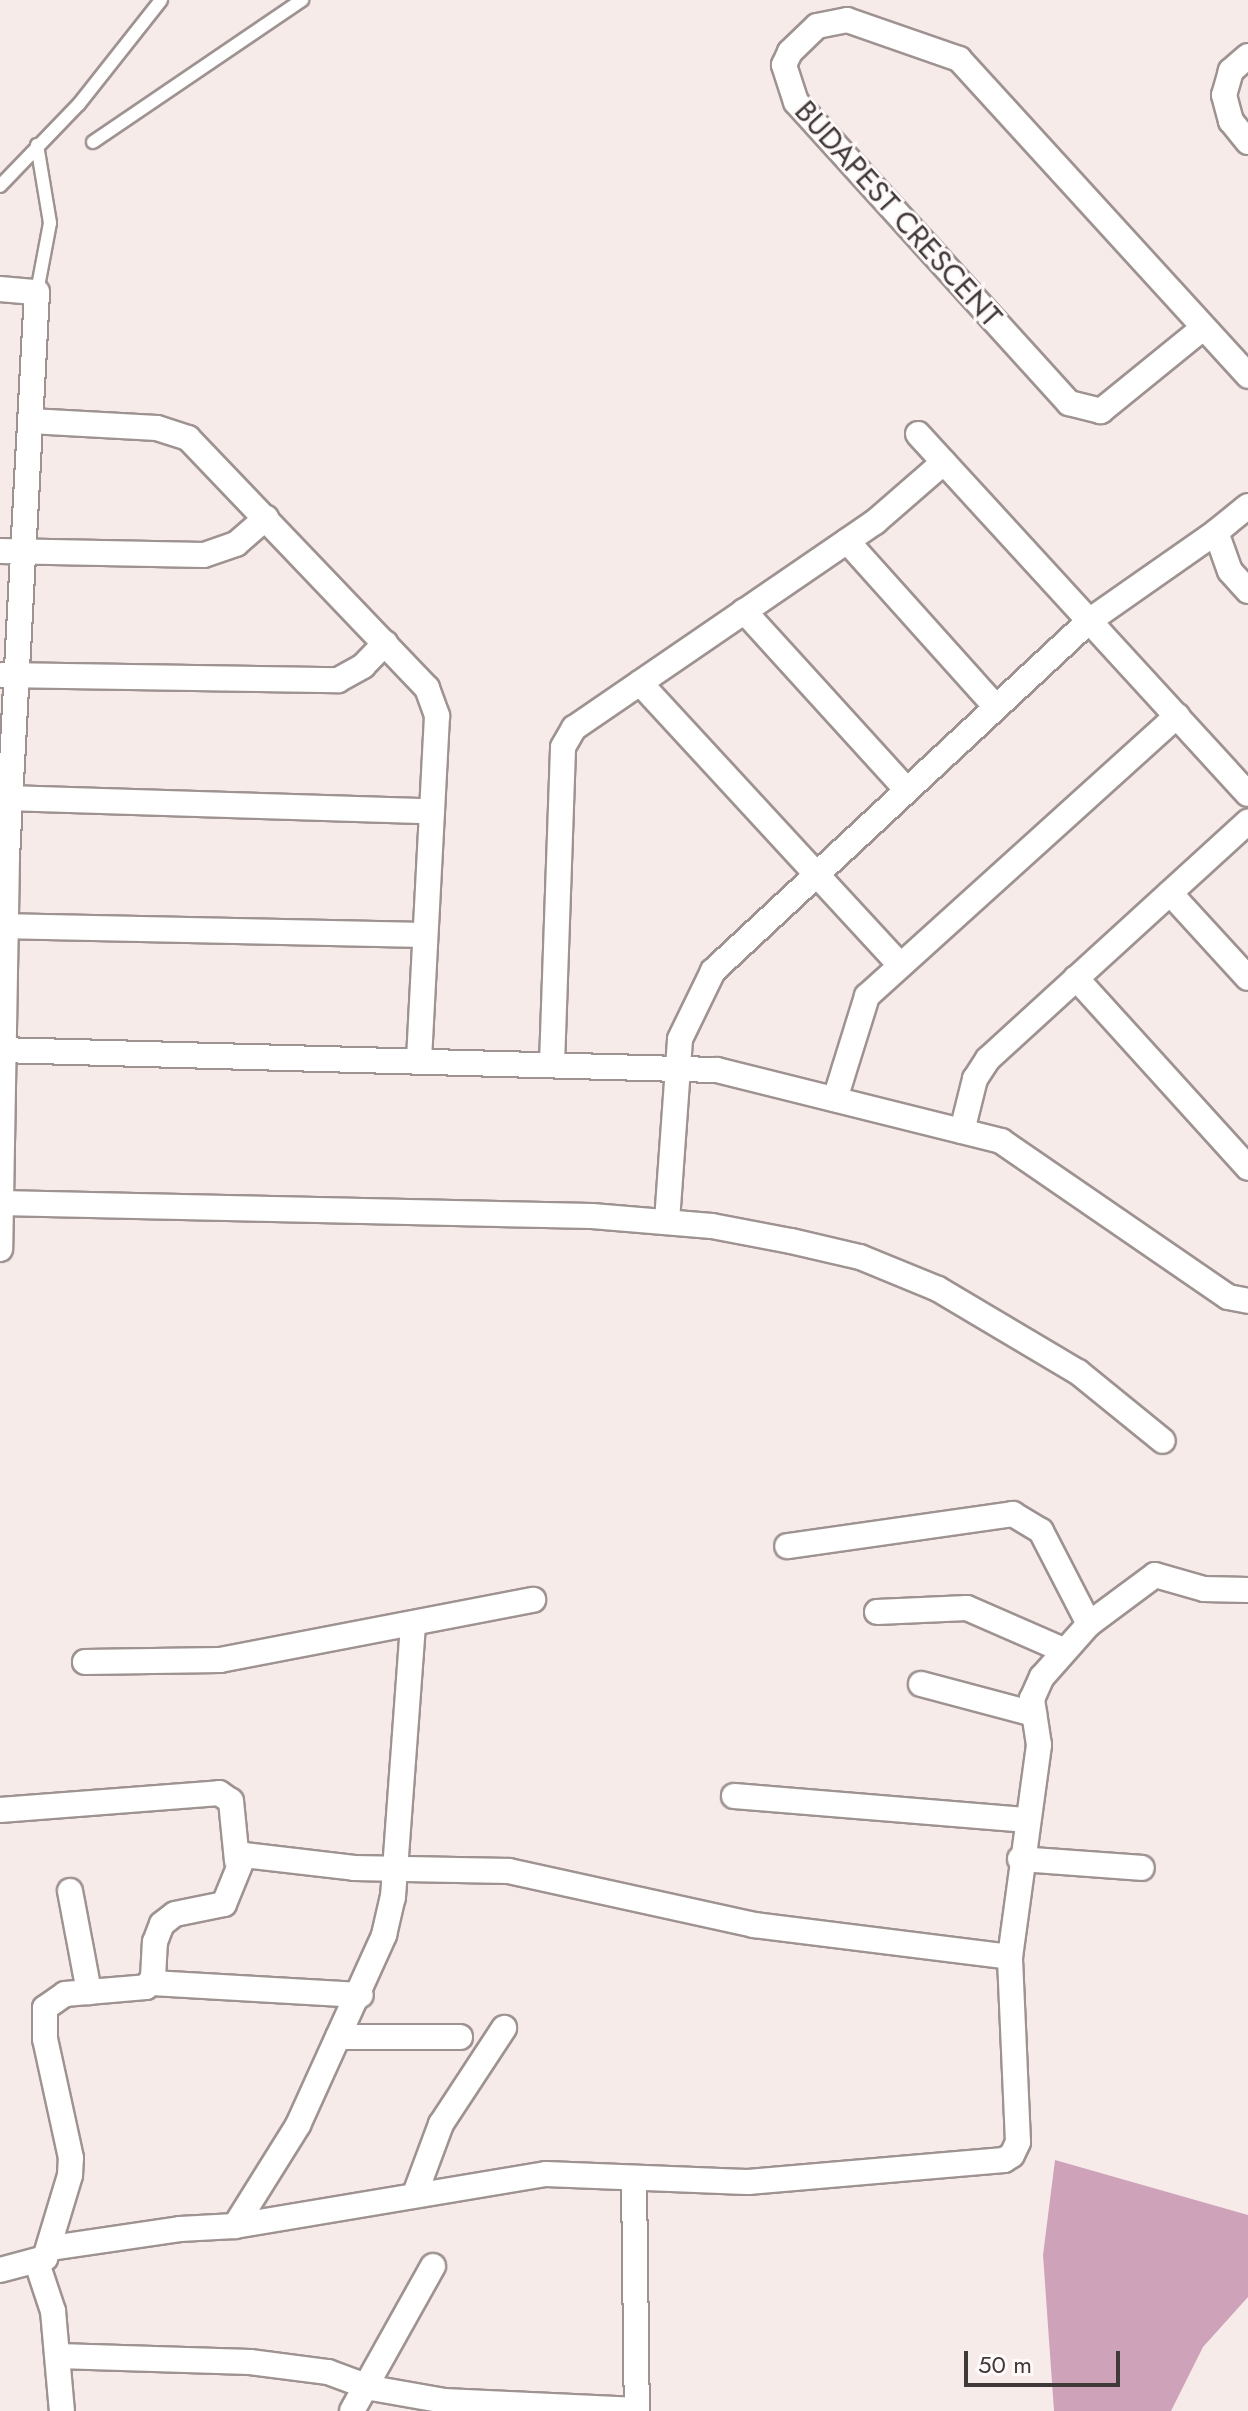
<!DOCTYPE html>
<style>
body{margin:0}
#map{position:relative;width:1248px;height:2411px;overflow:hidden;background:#f7ebe9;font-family:Jost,sans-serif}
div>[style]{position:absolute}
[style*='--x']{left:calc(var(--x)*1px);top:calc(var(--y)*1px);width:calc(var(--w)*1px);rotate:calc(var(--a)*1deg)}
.water>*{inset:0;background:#cea3b9}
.roads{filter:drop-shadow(2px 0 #9e9391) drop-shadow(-2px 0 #9e9391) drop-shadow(0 2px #9e9391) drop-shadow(0 -2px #9e9391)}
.lane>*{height:12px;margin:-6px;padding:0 6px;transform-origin:6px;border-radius:6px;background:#fff}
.street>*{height:24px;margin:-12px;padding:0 12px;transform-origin:12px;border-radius:12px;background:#fff}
span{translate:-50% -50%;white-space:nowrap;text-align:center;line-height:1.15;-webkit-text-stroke:6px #fffaf9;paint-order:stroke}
.street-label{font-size:30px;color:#3f3a39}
.scale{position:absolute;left:964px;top:2351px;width:156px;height:36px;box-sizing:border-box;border:4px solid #3f3a39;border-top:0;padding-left:10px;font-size:24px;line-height:28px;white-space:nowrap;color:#3f3a39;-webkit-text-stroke:6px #fffaf9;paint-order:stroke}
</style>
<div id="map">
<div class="water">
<div style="clip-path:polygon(1055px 2160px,1248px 2215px,1248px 2297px,1203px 2347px,1171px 2411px,1054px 2411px,1043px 2255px)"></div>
</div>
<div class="roads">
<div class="lane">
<div style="--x:93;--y:142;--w:253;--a:-34.2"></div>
<div style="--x:37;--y:145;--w:79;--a:80.5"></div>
<div style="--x:50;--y:223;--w:70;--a:100.7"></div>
<div style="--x:0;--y:186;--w:114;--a:-46.1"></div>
<div style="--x:79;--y:104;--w:132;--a:-51.7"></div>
</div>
<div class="street">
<div style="--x:1248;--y:56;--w:23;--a:139"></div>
<div style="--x:1231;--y:71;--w:25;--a:106"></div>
<div style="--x:1224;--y:95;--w:27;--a:75"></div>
<div style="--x:1231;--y:121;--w:27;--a:51"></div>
<div style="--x:0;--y:289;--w:37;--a:5"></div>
<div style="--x:37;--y:292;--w:566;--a:93.04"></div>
<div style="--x:7;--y:857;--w:392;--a:91"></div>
<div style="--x:1203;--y:328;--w:132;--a:140.9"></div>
<div style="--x:1101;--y:411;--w:33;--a:-166"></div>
<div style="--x:1069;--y:403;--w:406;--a:-132.2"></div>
<div style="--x:796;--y:102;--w:39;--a:-108"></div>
<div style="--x:784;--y:65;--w:14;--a:-65"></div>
<div style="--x:790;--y:52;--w:37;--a:-44"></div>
<div style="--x:817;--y:26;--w:31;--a:-11"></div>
<div style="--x:847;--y:20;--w:119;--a:19.2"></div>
<div style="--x:959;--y:59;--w:429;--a:47.6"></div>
<div style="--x:30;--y:421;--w:127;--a:3.2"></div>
<div style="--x:157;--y:428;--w:33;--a:18"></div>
<div style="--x:188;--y:438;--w:346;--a:46.3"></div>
<div style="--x:427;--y:688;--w:30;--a:70"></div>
<div style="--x:437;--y:716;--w:345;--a:93"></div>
<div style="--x:918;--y:434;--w:488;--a:47.5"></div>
<div style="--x:1248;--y:506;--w:41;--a:140.9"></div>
<div style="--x:1216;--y:532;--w:41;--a:70.3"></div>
<div style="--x:1230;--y:571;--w:27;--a:48"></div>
<div style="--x:847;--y:541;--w:222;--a:48.1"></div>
<div style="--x:0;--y:551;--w:204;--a:1.1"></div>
<div style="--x:204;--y:555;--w:34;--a:-19"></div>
<div style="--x:236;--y:544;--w:40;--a:-41"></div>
<div style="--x:744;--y:611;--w:241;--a:47.7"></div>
<div style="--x:2;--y:675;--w:336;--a:0.9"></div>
<div style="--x:338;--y:680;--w:29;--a:-29"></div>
<div style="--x:363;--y:666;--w:32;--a:-46"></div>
<div style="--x:640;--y:683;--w:384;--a:47.3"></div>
<div style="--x:10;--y:798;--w:422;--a:1.8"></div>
<div style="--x:1170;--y:893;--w:115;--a:47.5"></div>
<div style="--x:0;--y:926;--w:425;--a:1.2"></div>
<div style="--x:1076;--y:978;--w:256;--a:47.8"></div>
<div style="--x:0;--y:1050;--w:717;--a:1.6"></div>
<div style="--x:717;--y:1070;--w:293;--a:14"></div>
<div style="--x:1001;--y:1141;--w:275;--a:34.5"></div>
<div style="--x:1228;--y:1297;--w:20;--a:11"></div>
<div style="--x:552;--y:1064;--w:317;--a:-88"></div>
<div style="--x:563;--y:747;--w:22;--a:-60"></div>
<div style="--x:574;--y:728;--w:365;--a:-34.4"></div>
<div style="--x:875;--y:522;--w:91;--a:-41"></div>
<div style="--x:835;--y:1099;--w:108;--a:-72.7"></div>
<div style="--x:867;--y:996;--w:418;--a:-42.1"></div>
<div style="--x:962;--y:1131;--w:54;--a:-76"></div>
<div style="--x:975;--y:1079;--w:24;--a:-57"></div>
<div style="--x:988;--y:1059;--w:352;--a:-42.4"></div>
<div style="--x:0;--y:1203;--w:592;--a:1.26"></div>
<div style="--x:592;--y:1216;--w:120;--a:4.8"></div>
<div style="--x:712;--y:1226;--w:80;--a:10.8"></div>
<div style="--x:791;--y:1241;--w:71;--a:13.1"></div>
<div style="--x:860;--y:1257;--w:84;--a:22.3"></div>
<div style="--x:938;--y:1289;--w:163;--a:30.7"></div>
<div style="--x:1078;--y:1372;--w:109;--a:39.1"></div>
<div style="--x:667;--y:1221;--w:182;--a:-85.9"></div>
<div style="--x:680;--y:1039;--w:76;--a:-64.1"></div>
<div style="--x:713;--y:971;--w:514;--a:-42.95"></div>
<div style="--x:1089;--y:621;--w:155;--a:-35"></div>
<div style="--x:877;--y:1612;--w:90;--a:-2.5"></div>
<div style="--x:967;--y:1608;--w:105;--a:23.6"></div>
<div style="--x:1089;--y:1624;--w:82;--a:-36.6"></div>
<div style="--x:1155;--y:1575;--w:51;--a:15.9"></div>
<div style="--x:1204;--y:1589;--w:44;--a:1.3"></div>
<div style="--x:85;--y:1662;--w:135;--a:-0.8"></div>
<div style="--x:220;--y:1660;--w:319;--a:-10.9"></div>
<div style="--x:921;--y:1684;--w:117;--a:14.9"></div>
<div style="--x:734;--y:1796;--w:292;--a:4.7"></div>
<div style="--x:0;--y:1810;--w:220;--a:-4.4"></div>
<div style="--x:219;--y:1793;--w:14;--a:34"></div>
<div style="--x:231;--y:1801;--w:60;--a:84.3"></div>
<div style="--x:1020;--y:1859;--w:122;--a:4.2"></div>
<div style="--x:70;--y:1891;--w:103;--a:79.3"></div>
<div style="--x:151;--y:1983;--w:210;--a:3.3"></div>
<div style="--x:338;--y:2037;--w:122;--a:0"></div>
<div style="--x:634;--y:2179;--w:232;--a:89.3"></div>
<div style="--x:415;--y:2194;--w:75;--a:-69.6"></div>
<div style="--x:441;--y:2124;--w:115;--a:-56.7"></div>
<div style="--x:235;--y:2226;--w:119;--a:-58"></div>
<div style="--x:298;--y:2125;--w:209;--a:-65.6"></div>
<div style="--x:384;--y:1935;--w:39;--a:-77"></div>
<div style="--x:393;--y:1897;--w:273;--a:-85.8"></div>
<div style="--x:51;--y:2248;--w:130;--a:-8.4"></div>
<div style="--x:180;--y:2229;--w:55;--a:-3.1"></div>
<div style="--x:235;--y:2226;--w:315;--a:-9.5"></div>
<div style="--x:546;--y:2174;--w:202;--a:2.3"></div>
<div style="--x:748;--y:2182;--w:257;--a:-4.9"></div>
<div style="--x:1004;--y:2160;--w:9;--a:-32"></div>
<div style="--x:1012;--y:2155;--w:14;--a:-65"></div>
<div style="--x:1018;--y:2142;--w:185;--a:-92.5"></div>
<div style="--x:1010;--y:1957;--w:214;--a:-82.2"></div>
<div style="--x:1039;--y:1745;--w:47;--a:-98.7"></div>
<div style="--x:1032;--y:1699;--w:24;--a:-66"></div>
<div style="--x:1042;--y:1677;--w:71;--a:-48.4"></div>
<div style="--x:1089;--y:1624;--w:105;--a:-117.3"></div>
<div style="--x:1041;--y:1531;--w:33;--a:-149"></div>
<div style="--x:1013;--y:1514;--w:228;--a:171.9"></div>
<div style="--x:37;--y:2263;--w:51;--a:71.6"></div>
<div style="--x:53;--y:2311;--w:100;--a:84.9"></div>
<div style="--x:0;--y:2270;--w:47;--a:-14.9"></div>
<div style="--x:45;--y:2258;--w:87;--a:-73.2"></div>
<div style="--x:70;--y:2175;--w:17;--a:-87"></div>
<div style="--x:71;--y:2158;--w:122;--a:-102.3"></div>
<div style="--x:45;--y:2039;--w:31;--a:-90"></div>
<div style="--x:45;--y:2008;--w:24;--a:-35"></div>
<div style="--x:65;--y:1994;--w:81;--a:-4.9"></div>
<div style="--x:146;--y:1987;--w:11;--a:-52"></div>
<div style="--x:153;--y:1978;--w:36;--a:-87"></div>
<div style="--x:155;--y:1942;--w:19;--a:-69"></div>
<div style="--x:162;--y:1924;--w:16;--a:-38"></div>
<div style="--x:175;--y:1914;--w:50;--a:-11.5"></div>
<div style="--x:224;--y:1904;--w:53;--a:-67.8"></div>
<div style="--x:244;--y:1855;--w:111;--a:6.7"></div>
<div style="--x:354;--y:1868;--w:155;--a:1.1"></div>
<div style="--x:509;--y:1871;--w:251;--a:12.4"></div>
<div style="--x:754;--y:1925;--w:258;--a:7.1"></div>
<div style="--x:58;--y:2356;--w:192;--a:1.8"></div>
<div style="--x:250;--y:2362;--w:79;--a:7.3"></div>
<div style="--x:328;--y:2372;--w:46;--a:20.4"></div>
<div style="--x:371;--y:2388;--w:75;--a:10"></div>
<div style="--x:445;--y:2401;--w:192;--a:2.7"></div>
<div style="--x:352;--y:2411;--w:166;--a:-60.8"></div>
</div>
</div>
<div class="street-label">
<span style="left:898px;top:214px;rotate:48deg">BUDAPEST CRESCENT</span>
</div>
<div class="scale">50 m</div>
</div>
